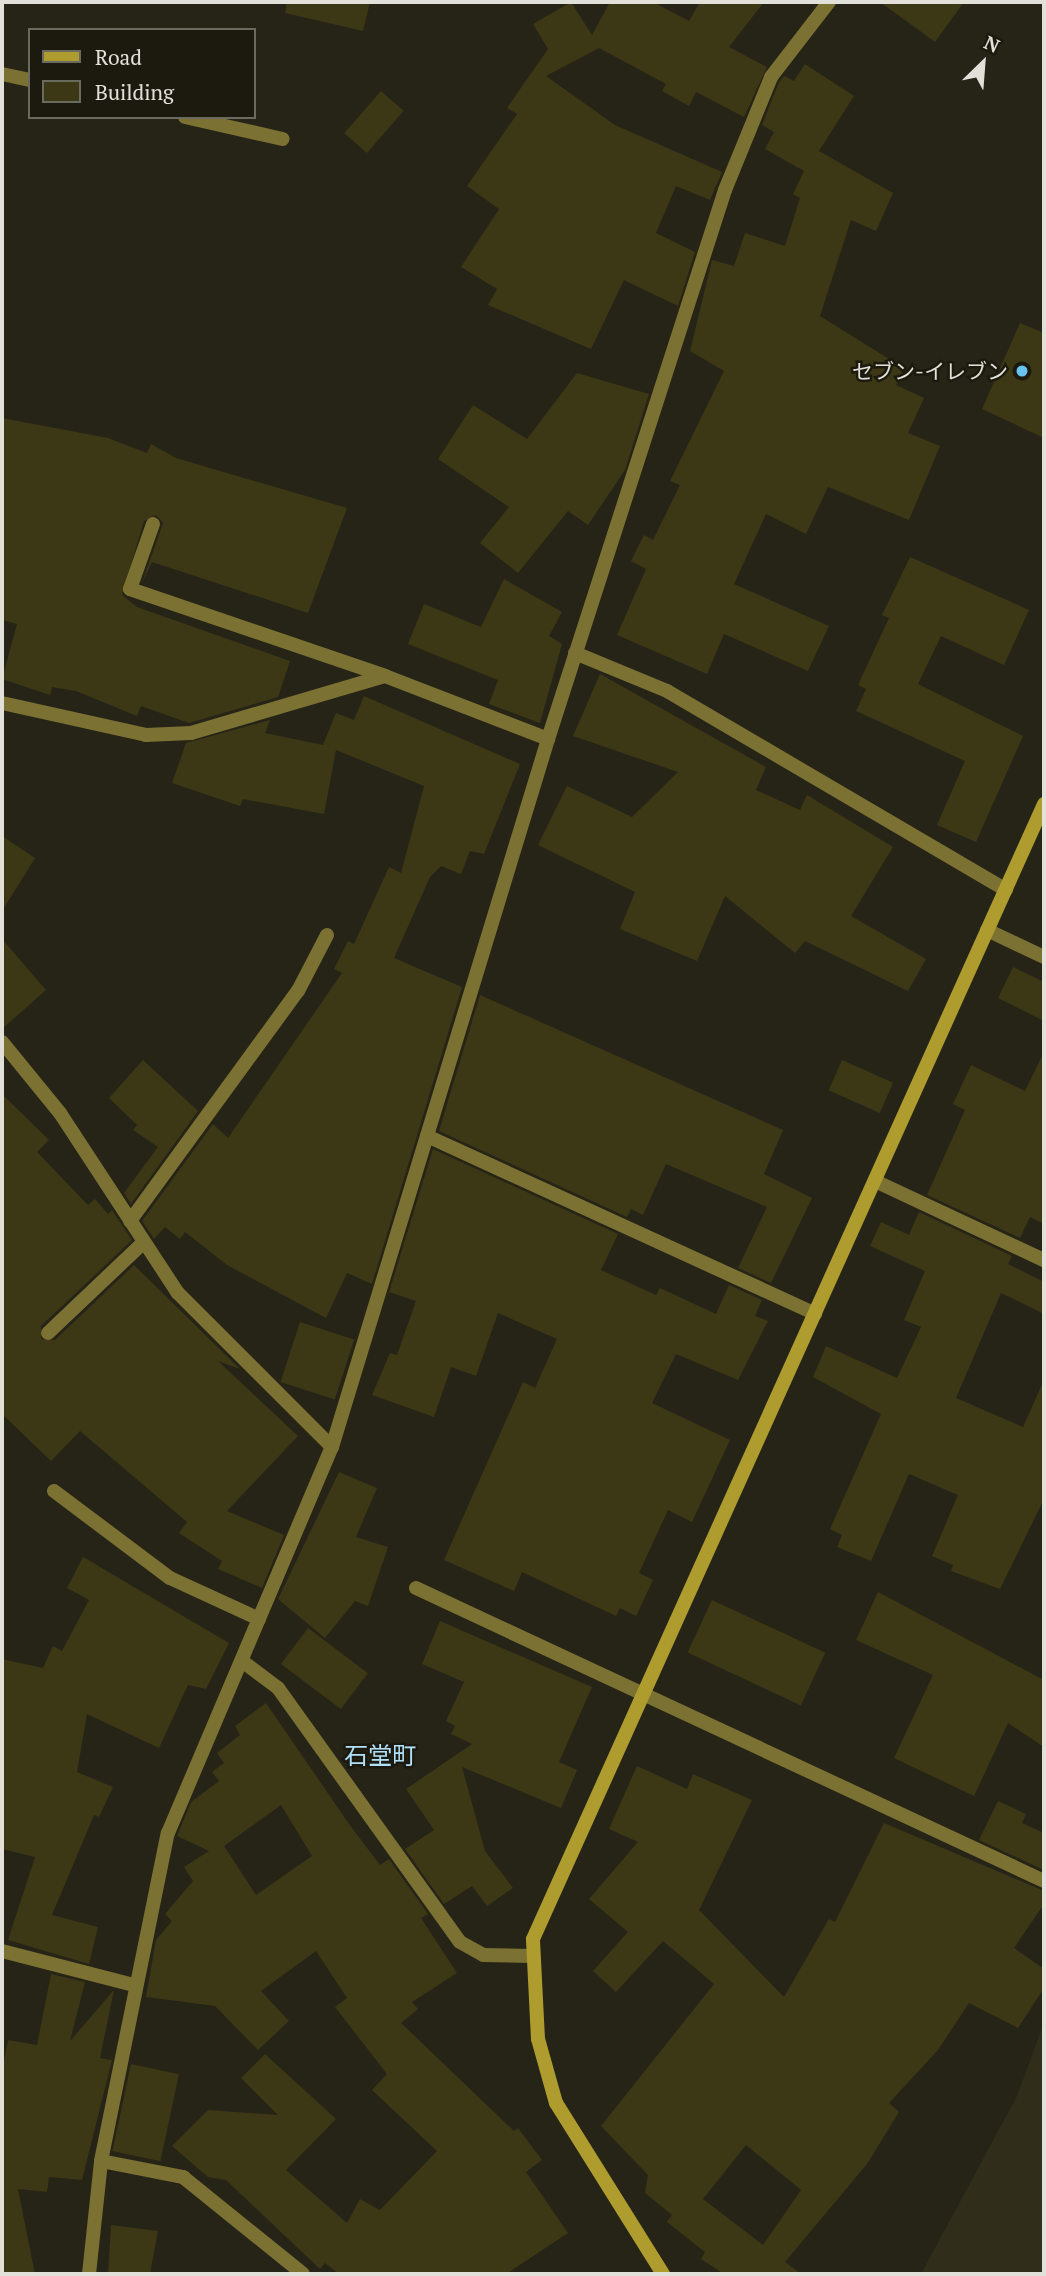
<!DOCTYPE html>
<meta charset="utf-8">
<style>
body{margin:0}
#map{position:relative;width:1046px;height:2276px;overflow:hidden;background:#262417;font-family:"PT Serif","Noto Sans JP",serif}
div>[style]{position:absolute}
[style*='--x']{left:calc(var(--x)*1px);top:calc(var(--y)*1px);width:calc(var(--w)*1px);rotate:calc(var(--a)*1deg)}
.built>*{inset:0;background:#302d1a}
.building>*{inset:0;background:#3c3715;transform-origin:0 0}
.street>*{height:14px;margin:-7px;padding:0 7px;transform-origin:7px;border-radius:7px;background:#7b7132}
.secondary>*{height:14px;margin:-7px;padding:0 7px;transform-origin:7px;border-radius:7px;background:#ae9d2e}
.dots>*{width:19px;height:19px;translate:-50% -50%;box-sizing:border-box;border:4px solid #1c1a0e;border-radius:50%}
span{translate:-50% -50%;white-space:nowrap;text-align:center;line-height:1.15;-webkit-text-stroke:5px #1c1a0e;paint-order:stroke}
.poi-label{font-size:21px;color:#e2e1d9}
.right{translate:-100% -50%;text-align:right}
.quarter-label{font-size:24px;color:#afe0f8}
.frame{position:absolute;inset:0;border:4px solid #e2e1d9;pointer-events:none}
.legend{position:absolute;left:28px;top:28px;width:228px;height:91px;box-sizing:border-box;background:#1c1a0e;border:2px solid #6b6a5f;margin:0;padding:9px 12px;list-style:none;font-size:21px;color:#e2e1d9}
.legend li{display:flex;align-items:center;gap:14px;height:35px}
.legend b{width:35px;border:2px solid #6b6a5f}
.north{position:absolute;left:948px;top:28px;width:70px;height:70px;-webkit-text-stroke:5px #1c1a0e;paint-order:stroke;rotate:25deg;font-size:19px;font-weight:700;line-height:28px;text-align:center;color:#e2e1d9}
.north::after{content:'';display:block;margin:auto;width:24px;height:32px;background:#e2e1d9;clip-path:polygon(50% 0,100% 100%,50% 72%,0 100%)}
</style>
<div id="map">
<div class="built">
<div style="clip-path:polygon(1044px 2023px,1044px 2274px,921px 2274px,1017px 2096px)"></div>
</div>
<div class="building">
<div style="clip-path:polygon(287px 2px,370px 2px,363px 31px,285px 13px)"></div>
<div style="clip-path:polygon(571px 2px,592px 35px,610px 2px,653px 2px,689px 21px,700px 2px,764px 2px,729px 47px,767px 67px,744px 117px,696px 92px,689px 106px,662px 91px,666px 84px,599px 48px,546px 76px,615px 125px,722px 172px,710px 200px,676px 186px,656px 233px,695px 252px,678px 306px,624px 280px,591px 349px,488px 305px,497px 289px,461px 267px,499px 209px,467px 186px,517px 114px,507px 108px,548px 49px,533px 24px)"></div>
<div style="clip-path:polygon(880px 2px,964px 2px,935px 42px)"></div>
<div style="clip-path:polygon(805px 64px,854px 96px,819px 151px,893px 193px,876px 231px,851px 220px,820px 316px,905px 369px,896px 385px,924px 398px,908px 433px,940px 446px,909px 520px,828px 487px,806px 534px,766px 514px,734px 584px,829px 626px,808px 671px,724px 634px,707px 674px,617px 635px,646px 569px,631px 561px,644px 535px,653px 540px,680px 485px,670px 481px,724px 371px,690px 351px,712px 260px,734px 266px,745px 233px,785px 246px,800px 198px,793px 194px,804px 171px,765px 149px,774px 132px,762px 125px,779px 82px,784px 76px,794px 81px)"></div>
<div style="left:381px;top:91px;width:30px;height:56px;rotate:41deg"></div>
<div style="clip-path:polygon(1020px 323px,1044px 333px,1044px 438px,982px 409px)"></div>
<div style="clip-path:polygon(577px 373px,649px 394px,625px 470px,588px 525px,568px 511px,518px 573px,480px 543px,509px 507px,438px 459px,473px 405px,527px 439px)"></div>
<div style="clip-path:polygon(2px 418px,108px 438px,147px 453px,151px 444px,176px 458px,347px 508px,308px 613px,152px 562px,142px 583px,163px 523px,156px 515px,144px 521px,122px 595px,137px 607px,290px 661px,278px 697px,189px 723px,141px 706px,137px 716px,76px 691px,52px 687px,50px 695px,2px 679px,17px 624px,2px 620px)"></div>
<div style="clip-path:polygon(910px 557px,1029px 610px,1004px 665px,941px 636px,918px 684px,1023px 736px,976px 842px,937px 825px,965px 761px,856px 711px,866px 689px,858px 685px,889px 618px,882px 615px)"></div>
<div style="clip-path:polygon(504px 579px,562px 612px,549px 636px,562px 644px,540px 723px,489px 704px,498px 680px,408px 644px,424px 604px,481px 627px)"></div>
<div style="clip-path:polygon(600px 674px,766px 767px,756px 790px,800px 810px,807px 795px,893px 847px,851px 916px,926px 959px,908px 991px,805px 941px,795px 953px,725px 896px,697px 961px,620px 929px,635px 892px,538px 845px,567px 786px,632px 817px,678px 772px,573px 736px)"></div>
<div style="clip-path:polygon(364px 696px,520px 764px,484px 854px,470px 851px,461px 874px,441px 866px,430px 877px,394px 958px,462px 987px,372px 1284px,347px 1273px,326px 1318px,227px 1265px,185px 1232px,180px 1239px,165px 1227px,154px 1239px,142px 1221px,213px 1124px,228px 1138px,342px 973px,334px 969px,348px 941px,354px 944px,389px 867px,401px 873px,424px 786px,336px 750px,324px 814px,243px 799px,240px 806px,172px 783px,186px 743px,270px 720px,265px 733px,323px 745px,336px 713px,354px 720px)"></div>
<div style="clip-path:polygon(2px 836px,35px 858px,2px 911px)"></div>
<div style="clip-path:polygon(2px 939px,46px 990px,2px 1029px)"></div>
<div style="clip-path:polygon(1013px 967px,1044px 982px,1044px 1021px,998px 998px)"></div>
<div style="clip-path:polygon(480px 995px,783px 1130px,764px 1174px,812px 1198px,771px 1283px,738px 1268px,767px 1207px,666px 1164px,643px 1215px,631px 1209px,627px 1217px,439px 1131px)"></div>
<div style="clip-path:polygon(1044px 1052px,1044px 1224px,1030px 1217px,1020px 1238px,927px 1195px,965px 1110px,953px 1104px,971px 1065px,1025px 1091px)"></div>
<div style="clip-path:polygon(143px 1060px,198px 1111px,131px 1204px,124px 1193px,158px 1147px,133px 1130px,137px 1125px,109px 1098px)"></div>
<div style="left:842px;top:1060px;width:56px;height:33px;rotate:24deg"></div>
<div style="clip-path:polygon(2px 1094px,49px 1140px,37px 1152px,88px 1205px,95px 1199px,108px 1214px,112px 1210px,132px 1240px,41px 1326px,41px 1339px,55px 1340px,134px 1265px,240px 1369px,218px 1361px,298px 1436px,227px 1511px,284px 1535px,262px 1588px,218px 1569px,222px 1561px,179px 1533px,187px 1522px,80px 1431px,51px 1461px,2px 1414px)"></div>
<div style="clip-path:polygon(433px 1149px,618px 1234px,601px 1270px,656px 1295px,660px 1288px,716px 1314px,729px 1285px,762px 1300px,755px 1316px,768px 1321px,738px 1380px,676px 1354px,652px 1403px,730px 1440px,692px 1522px,668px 1510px,639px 1573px,653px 1580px,636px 1616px,620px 1608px,616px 1616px,522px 1572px,514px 1591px,444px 1560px,523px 1382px,535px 1388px,557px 1339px,498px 1313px,476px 1376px,451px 1367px,434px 1417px,372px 1395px,390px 1353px,397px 1355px,416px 1301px,389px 1292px)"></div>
<div style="clip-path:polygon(919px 1212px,1012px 1256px,1008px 1264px,1044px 1282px,1044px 1314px,1001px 1293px,956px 1398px,1023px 1427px,1044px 1380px,1044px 1499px,1000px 1589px,951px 1571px,953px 1565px,932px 1556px,958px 1495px,909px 1474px,871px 1561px,837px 1547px,842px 1535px,830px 1529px,881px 1414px,813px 1377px,826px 1346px,897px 1378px,921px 1327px,904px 1320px,925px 1271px,870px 1246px,881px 1222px,909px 1235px)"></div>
<div style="left:300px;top:1322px;width:57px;height:63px;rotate:18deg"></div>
<div style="clip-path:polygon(339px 1472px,377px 1488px,356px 1537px,388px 1547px,368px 1606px,355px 1601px,325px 1638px,278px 1599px)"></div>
<div style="clip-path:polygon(83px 1557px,229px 1643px,206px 1689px,188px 1685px,159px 1748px,87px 1714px,77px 1772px,113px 1787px,99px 1817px,94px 1815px,52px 1915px,98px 1927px,89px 1964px,8px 1940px,35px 1857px,2px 1849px,2px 1659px,43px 1668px,53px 1646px,62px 1651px,89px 1600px,67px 1588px)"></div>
<div style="clip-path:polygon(878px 1592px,1044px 1680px,1044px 1747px,1008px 1723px,974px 1796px,894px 1758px,933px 1675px,856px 1640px)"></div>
<div style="left:712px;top:1600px;width:125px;height:58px;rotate:25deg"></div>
<div style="clip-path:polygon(440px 1621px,592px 1687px,559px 1762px,577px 1770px,561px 1808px,462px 1767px,485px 1851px,513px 1888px,487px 1906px,472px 1886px,444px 1904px,405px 1849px,434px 1830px,406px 1789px,472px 1744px,451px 1734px,455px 1726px,446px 1721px,464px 1682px,422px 1664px)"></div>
<div style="left:308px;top:1628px;width:75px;height:45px;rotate:37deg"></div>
<div style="clip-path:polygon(evenodd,266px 1703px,349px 1824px,380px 1865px,389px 1859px,428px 1914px,421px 1918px,457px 1973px,412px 2002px,418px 2009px,401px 2023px,514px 2131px,518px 2128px,542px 2160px,526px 2172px,568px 2233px,506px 2274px,339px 2274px,325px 2263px,320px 2269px,226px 2180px,208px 2177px,172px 2146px,208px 2110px,278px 2115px,241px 2078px,265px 2054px,336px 2119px,286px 2170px,347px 2223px,360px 2199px,380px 2210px,437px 2151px,372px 2090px,387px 2074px,335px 2007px,347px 1998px,316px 1951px,261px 1991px,289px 2021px,258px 2050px,215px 2006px,146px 1997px,156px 1940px,172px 1921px,165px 1914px,193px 1881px,184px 1867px,209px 1851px,177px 1836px,191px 1802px,219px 1781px,212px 1772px,224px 1763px,217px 1753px,240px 1735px,235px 1726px,266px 1703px,281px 1805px,312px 1856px,256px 1895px,224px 1846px,281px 1805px)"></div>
<div style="clip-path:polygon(evenodd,637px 1766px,687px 1789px,693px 1774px,752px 1800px,699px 1910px,784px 1997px,829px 1919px,835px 1922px,884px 1823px,1044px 1891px,1044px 1904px,1014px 1948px,1044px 1969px,1044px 1988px,1018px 2028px,969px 2003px,938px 2050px,889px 2103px,899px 2112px,867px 2164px,785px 2262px,801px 2274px,724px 2274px,701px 2259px,705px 2252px,667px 2222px,672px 2215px,645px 2193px,648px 2175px,601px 2126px,714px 1984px,663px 1941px,616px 1992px,593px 1971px,628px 1932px,589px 1899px,638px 1842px,609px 1829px,637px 1766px,746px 2145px,801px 2190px,763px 2245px,703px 2199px,746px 2145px)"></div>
<div style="clip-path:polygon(998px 1801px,1026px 1814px,1022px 1823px,1044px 1833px,1044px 1870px,979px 1840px)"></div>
<div style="clip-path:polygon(51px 1974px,85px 1982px,70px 2041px,114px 1990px,100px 2058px,112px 2060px,82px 2180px,49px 2177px,47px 2192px,18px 2189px,35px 2274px,2px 2274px,2px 2071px,8px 2040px,37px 2045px)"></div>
<div style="left:131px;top:2064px;width:49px;height:89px;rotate:12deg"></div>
<div style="clip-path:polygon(111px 2225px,158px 2231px,150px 2274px,108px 2274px)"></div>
</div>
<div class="street">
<div style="--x:2;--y:74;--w:29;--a:12"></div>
<div style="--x:185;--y:117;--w:100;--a:12.7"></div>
<div style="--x:153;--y:524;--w:69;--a:109.5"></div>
<div style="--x:130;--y:589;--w:269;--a:18.8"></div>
<div style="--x:575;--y:653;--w:100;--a:22.4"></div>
<div style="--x:667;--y:691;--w:393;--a:30.4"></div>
<div style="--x:2;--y:703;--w:148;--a:12.5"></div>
<div style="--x:146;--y:735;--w:45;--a:-2.5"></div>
<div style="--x:191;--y:733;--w:202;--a:-16.4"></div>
<div style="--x:385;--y:676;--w:175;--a:21.1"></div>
<div style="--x:987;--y:930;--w:63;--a:25.3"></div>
<div style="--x:2;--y:1042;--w:92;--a:50.8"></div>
<div style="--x:60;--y:1113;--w:215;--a:56.8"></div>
<div style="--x:178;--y:1293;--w:218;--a:45"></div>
<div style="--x:427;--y:1136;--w:427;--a:24.6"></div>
<div style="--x:875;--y:1181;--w:187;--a:25.1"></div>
<div style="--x:130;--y:1221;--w:285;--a:-53.9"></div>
<div style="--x:298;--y:991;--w:63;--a:-62.6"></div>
<div style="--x:48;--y:1333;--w:132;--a:-43.5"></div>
<div style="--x:54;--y:1491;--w:145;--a:36.9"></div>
<div style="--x:170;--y:1578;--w:98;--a:24.7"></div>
<div style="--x:416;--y:1588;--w:693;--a:25.01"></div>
<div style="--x:242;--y:1661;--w:45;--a:36.9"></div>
<div style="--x:278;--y:1688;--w:312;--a:54.4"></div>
<div style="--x:460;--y:1942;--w:26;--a:29"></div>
<div style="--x:483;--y:1955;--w:49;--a:1.2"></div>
<div style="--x:2;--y:1951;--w:135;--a:14.5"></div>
<div style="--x:101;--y:2161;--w:84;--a:11"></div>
<div style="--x:183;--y:2177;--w:154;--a:38.9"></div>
<div style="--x:89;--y:2274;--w:114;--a:-83.9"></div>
<div style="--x:101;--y:2161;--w:335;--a:-78.5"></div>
<div style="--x:168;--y:1833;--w:419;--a:-67"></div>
<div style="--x:332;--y:1447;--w:740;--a:-73.03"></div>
<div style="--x:548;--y:739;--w:577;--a:-72.13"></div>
<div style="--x:725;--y:190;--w:122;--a:-67.8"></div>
<div style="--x:771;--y:77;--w:95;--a:-52.3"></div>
</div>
<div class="secondary">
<div style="--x:663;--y:2274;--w:202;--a:-122"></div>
<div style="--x:556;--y:2103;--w:66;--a:-105.7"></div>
<div style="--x:538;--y:2039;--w:100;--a:-92.9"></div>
<div style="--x:533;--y:1939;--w:1245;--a:-65.76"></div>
</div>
<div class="dots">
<div style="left:1022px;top:371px;background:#66c4ef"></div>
</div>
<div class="poi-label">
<span class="right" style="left:1008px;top:371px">セブン-イレブン</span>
</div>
<div class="quarter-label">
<span style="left:380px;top:1756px">石堂町</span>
</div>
<div class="frame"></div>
<ul class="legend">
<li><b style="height:9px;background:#ae9d2e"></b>Road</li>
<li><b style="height:19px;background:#3c3715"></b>Building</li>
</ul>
<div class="north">N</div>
</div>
